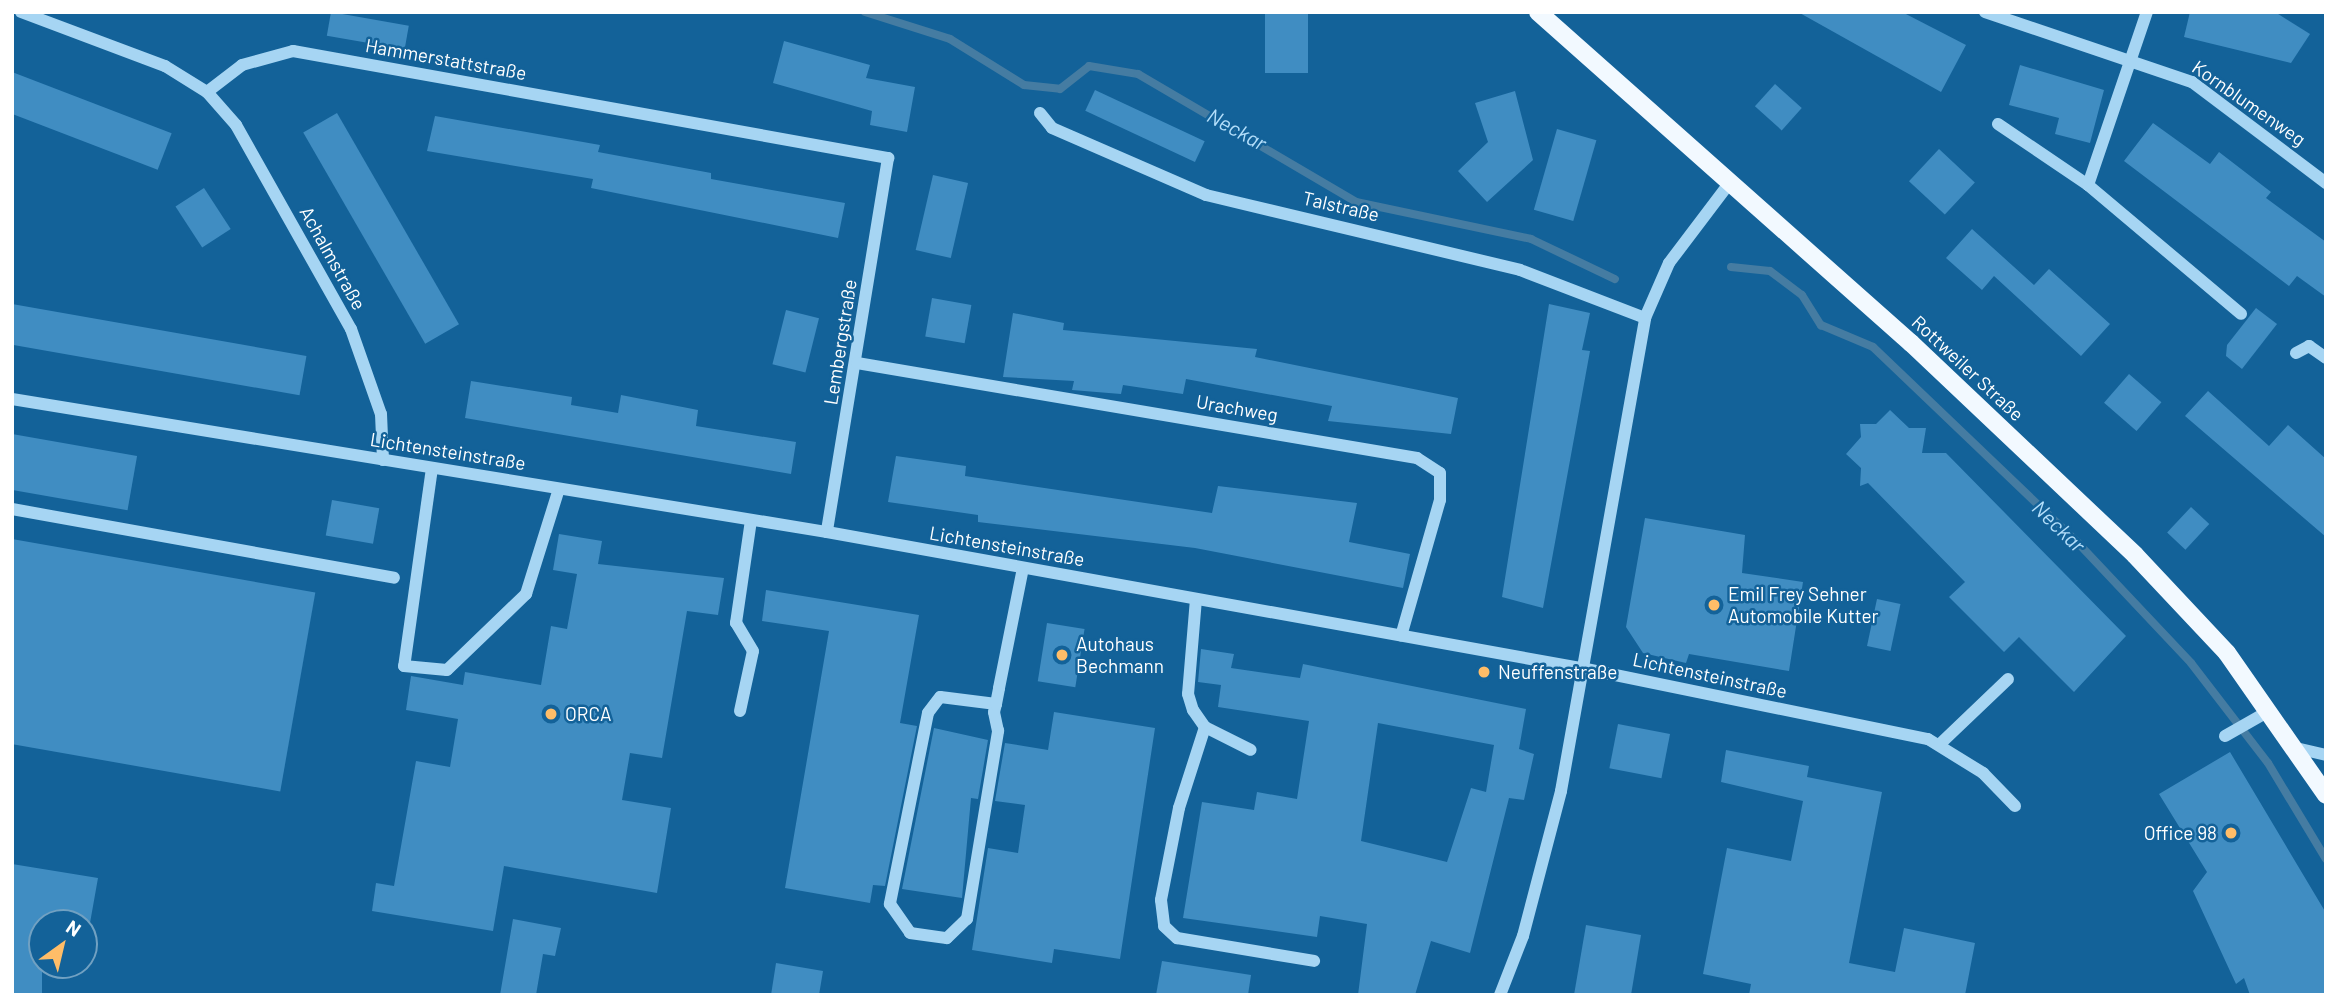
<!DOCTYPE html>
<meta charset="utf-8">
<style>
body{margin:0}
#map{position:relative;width:2338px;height:1007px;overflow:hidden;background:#136299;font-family:Barlow,sans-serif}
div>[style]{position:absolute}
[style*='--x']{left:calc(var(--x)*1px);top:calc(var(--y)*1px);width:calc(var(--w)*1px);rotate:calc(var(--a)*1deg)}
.stream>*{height:8px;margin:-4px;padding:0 4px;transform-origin:4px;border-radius:4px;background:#457ca2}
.building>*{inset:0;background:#408dc2;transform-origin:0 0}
.minor>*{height:12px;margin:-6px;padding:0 6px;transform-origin:6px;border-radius:6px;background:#a6d5f3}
.major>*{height:18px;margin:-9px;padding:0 9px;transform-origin:9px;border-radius:9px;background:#f2f9ff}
.dots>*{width:19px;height:19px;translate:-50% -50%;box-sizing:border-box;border:4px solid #136299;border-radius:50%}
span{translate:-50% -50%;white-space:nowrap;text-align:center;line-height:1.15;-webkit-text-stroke:5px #136299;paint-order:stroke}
.street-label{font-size:19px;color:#fff}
.poi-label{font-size:19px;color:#fff}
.left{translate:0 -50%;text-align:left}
.right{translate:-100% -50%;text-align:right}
.water-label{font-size:21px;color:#b3defa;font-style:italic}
.frame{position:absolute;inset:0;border:14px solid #fff;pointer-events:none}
.north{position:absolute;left:28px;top:909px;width:70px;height:70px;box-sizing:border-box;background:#136299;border:2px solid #71a1c2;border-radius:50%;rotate:34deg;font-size:19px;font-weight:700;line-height:28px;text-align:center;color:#fff}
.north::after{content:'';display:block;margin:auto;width:24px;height:32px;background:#ffbd68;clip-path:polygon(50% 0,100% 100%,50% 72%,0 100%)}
</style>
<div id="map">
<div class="stream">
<div style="--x:865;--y:12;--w:89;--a:17.6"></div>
<div style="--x:950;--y:39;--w:87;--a:31.9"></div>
<div style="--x:1024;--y:85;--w:36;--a:6"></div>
<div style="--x:1060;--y:89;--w:37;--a:-38"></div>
<div style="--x:1089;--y:66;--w:50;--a:9.3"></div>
<div style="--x:1138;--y:74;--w:253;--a:30.4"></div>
<div style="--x:1356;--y:202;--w:179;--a:11.9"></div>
<div style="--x:1531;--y:239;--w:93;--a:25.5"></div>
<div style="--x:1731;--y:267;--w:39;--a:6"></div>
<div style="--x:1770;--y:271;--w:40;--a:37"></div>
<div style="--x:1802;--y:295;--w:36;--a:58"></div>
<div style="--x:1821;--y:325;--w:56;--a:22.9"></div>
<div style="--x:1873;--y:347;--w:284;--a:43.7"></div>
<div style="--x:2078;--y:543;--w:165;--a:46.7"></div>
<div style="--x:2191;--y:663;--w:126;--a:52.4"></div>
<div style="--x:2268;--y:763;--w:112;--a:58.9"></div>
</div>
<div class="building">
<div style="left:331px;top:12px;width:79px;height:24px;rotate:10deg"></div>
<div style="left:1265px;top:12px;width:43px;height:61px"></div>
<div style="clip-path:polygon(1798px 12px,1902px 12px,1966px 45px,1941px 92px)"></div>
<div style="clip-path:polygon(2190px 12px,2275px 12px,2310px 34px,2291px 63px,2184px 37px)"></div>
<div style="clip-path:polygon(784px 41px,870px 65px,866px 78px,915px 87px,907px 132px,870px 125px,872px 111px,773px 83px)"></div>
<div style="clip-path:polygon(2020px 65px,2104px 90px,2090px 143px,2055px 134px,2059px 118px,2009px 105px)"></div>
<div style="left:12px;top:72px;width:171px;height:39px;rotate:21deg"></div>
<div style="left:1775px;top:84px;width:36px;height:30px;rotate:42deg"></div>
<div style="left:1095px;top:90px;width:121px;height:23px;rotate:25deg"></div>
<div style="clip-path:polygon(1515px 91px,1533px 160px,1487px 202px,1458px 171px,1488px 142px,1475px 103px)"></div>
<div style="left:337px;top:113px;width:244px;height:39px;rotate:60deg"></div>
<div style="clip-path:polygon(435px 116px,600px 145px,598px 152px,711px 173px,711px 179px,845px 203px,838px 238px,591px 188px,593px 179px,427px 151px)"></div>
<div style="clip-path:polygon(2153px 123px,2210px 164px,2219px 152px,2271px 192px,2266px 198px,2326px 242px,2326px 297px,2297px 276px,2289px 286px,2124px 161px)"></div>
<div style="left:1557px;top:129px;width:41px;height:84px;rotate:16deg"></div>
<div style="left:1939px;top:149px;width:49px;height:44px;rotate:43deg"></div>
<div style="left:933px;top:175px;width:36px;height:77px;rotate:13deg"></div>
<div style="left:204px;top:188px;width:49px;height:34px;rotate:57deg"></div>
<div style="clip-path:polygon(1972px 229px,2034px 285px,2049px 269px,2110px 324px,2081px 356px,1994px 276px,1982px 290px,1946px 258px)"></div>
<div style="left:932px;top:298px;width:40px;height:39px;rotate:10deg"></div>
<div style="left:12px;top:304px;width:299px;height:40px;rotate:10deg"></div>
<div style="clip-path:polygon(1549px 304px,1590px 313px,1582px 350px,1590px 351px,1543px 608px,1502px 597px)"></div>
<div style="clip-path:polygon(2256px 308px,2277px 324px,2242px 369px,2226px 356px,2227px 345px)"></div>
<div style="left:786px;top:310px;width:34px;height:56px;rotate:14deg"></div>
<div style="clip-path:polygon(1013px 313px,1064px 323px,1063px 330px,1257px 349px,1255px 357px,1458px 398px,1451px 434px,1328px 421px,1332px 406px,1186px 379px,1183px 394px,1123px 385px,1121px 394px,1072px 390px,1074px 381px,1003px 377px)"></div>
<div style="left:2129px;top:374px;width:43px;height:38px;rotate:41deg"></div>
<div style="clip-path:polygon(471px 381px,572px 397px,571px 405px,618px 413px,621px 395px,698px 410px,696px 426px,796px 442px,791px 474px,465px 418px)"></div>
<div style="clip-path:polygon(2208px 391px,2269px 446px,2288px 425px,2326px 459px,2326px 537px,2185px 416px)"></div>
<div style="clip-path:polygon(1890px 410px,1909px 428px,1926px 428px,1922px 453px,1946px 453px,2126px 636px,2074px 692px,2019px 637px,2004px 652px,1949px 597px,1965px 582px,1868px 483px,1860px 486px,1861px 468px,1846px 454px,1861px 437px,1860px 424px,1876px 424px)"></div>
<div style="left:12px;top:434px;width:127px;height:55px;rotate:10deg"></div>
<div style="clip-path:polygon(896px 456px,966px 466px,965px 476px,1212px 513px,1218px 486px,1357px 503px,1349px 542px,1410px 554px,1403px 588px,1195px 548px,978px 522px,978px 515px,888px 502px)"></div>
<div style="left:332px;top:500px;width:48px;height:36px;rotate:10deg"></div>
<div style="left:2191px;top:507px;width:25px;height:35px;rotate:43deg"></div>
<div style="clip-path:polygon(1645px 518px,1745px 535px,1742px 573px,1803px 582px,1789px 671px,1689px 654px,1686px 663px,1643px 653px,1626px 627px)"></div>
<div style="clip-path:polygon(559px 534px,602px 541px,598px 564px,724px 578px,718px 615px,687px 611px,662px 758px,630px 753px,622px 800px,671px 808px,657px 893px,504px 866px,493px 931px,372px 911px,376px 883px,394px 886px,416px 761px,450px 767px,458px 719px,406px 710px,411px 676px,463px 685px,465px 672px,541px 685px,551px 626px,567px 629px,577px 574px,553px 570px)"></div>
<div style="left:12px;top:539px;width:308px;height:202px;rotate:10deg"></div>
<div style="clip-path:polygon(766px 590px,919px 615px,900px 723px,917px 726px,885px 886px,873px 885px,870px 903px,785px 888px,829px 631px,762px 621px)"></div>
<div style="left:1877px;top:599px;width:24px;height:48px;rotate:12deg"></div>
<div style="left:1047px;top:623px;width:38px;height:59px;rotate:9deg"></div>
<div style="clip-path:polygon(evenodd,1201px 649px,1234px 654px,1231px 668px,1300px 678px,1303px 664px,1526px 709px,1519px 749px,1534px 754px,1524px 800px,1509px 798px,1470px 953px,1431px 941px,1415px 995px,1358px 995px,1367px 924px,1320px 916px,1317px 937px,1183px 918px,1202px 802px,1254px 810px,1257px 792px,1297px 799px,1309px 721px,1218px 707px,1221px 685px,1198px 682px,1201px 649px,1378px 723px,1494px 745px,1486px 792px,1471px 788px,1447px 862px,1361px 841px,1378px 723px)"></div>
<div style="clip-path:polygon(1054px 712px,1155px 728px,1120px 959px,1054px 949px,1052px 963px,972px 950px,988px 848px,1018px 853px,1025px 805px,995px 801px,1005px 743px,1048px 750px)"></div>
<div style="left:1618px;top:724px;width:53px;height:45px;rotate:11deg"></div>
<div style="clip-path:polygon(934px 728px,988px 740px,978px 799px,971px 798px,962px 898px,902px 889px)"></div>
<div style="clip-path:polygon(1726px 750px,1809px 766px,1807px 777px,1882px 792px,1849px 963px,1895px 972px,1904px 928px,1975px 943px,1965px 995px,1749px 995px,1751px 984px,1703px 974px,1727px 848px,1791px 861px,1803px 801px,1721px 782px)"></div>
<div style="clip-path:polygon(2230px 752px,2326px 913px,2326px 995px,2250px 995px,2244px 978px,2236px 984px,2193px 891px,2207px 872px,2159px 794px)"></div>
<div style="clip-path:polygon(12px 864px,98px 878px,90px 923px,42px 923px,42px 995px,12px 995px)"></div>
<div style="clip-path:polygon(513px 919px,561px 928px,555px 956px,543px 954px,536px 995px,500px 995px)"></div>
<div style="clip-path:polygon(1586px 925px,1641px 935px,1631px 995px,1574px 995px)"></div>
<div style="clip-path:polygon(1162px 961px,1251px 975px,1248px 995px,1156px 995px)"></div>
<div style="clip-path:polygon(776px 963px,823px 971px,819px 995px,771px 995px)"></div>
</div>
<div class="minor">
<div style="--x:21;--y:12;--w:154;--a:20.6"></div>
<div style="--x:165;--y:66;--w:49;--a:31.8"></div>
<div style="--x:207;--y:92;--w:44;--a:48.7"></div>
<div style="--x:236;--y:125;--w:234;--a:60.6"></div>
<div style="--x:351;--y:329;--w:90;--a:70.6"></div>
<div style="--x:381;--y:414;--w:46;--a:87.5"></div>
<div style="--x:1985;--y:12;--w:219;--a:18.7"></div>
<div style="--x:2192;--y:82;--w:168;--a:37"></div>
<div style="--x:207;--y:92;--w:44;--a:-37.6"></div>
<div style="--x:242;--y:65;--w:53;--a:-15.4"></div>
<div style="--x:293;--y:51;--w:605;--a:10.19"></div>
<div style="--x:888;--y:158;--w:379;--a:99.3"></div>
<div style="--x:1040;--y:113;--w:19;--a:51"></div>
<div style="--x:1052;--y:128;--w:168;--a:23.5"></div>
<div style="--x:1206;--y:195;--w:323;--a:13.4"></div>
<div style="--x:1520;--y:270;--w:134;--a:21"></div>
<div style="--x:1998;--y:124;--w:109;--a:34.1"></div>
<div style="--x:2088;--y:185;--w:200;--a:40.1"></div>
<div style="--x:2088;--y:185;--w:183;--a:-71.2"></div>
<div style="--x:2296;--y:353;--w:15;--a:-28"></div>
<div style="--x:2309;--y:346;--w:21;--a:35"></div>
<div style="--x:857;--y:363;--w:568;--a:9.63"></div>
<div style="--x:1417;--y:458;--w:27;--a:33"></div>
<div style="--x:1440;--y:473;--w:27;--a:90"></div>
<div style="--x:1440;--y:500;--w:141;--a:106"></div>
<div style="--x:12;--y:399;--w:826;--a:9.27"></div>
<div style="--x:827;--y:532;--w:771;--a:10.23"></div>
<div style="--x:1586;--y:669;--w:349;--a:11.6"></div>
<div style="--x:1928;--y:739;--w:65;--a:31.7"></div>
<div style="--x:1983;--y:773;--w:46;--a:45.9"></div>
<div style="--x:432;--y:468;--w:200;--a:98"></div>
<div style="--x:404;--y:666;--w:43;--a:5.3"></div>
<div style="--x:447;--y:670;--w:110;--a:-43.9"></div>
<div style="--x:526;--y:594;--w:110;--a:-72.6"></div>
<div style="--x:12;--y:509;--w:388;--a:10.2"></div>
<div style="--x:1196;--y:599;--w:95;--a:94.8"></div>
<div style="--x:1188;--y:694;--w:17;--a:73"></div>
<div style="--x:1193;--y:710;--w:21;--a:55"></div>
<div style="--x:1205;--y:727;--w:51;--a:26.6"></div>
<div style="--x:996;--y:704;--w:56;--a:-172.9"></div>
<div style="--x:940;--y:697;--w:20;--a:127"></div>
<div style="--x:928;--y:713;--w:195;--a:101.3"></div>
<div style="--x:890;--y:904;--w:35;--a:55"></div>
<div style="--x:910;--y:933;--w:37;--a:8"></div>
<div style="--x:947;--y:938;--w:28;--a:-44"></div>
<div style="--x:967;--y:919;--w:191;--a:-80.6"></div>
<div style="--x:998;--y:731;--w:19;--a:-102"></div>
<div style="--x:994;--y:712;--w:8;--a:-76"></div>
<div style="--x:996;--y:704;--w:16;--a:-79"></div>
<div style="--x:999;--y:688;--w:122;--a:-78.7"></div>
<div style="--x:740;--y:711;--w:61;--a:-77.8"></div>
<div style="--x:753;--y:651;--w:33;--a:-121"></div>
<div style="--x:736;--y:623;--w:104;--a:-81.7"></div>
<div style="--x:1205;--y:727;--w:85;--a:107.8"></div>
<div style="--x:1179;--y:808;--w:94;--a:101.1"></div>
<div style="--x:1161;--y:900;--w:26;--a:83"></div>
<div style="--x:1164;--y:926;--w:18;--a:43"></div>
<div style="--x:1177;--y:938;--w:139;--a:9.5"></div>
<div style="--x:2225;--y:736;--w:51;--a:-29.6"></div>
<div style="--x:1940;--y:744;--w:94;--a:-43.7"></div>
<div style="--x:2296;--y:748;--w:31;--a:13"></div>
<div style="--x:1500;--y:995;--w:63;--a:-68.7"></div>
<div style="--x:1523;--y:936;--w:150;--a:-75.3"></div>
<div style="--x:1561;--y:791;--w:480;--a:-79.9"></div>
<div style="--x:1645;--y:318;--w:60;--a:-66.4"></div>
<div style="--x:1669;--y:263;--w:103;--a:-52.9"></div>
</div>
<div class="major">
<div style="--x:1538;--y:12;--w:499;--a:41.6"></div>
<div style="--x:1911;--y:343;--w:308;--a:43.4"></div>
<div style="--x:2135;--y:555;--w:134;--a:46.8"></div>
<div style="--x:2227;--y:653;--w:173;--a:55.1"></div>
</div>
<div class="dots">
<div style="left:1714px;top:605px;background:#ffbd68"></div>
<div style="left:1062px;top:655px;background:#ffbd68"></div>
<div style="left:1484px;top:672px;background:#ffbd68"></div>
<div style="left:551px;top:714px;background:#ffbd68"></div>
<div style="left:2231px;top:833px;background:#ffbd68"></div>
</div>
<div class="street-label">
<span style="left:446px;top:59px;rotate:10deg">Hammerstattstraße</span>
<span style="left:2249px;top:103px;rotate:35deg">Kornblumenweg</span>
<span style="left:1341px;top:206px;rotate:13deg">Talstraße</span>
<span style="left:333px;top:258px;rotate:61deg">Achalmstraße</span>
<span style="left:840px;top:342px;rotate:-81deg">Lembergstraße</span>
<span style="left:1968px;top:368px;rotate:43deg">Rottweiler Straße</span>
<span style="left:1237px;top:408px;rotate:10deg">Urachweg</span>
<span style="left:448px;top:451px;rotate:9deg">Lichtensteinstraße</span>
<span style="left:1007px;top:546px;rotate:10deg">Lichtensteinstraße</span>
<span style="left:1710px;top:675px;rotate:12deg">Lichtensteinstraße</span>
</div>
<div class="poi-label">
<span class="left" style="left:1728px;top:605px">Emil Frey Sehner<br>Automobile Kutter</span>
<span class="left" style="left:1076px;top:655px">Autohaus<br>Bechmann</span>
<span class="left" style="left:1498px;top:672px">Neuffenstraße</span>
<span class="left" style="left:565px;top:714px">ORCA</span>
<span class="right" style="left:2217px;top:833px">Office 98</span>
</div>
<div class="water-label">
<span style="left:1237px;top:129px;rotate:29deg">Neckar</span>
<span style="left:2059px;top:526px;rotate:44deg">Neckar</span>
</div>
<div class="frame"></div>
<div class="north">N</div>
</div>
